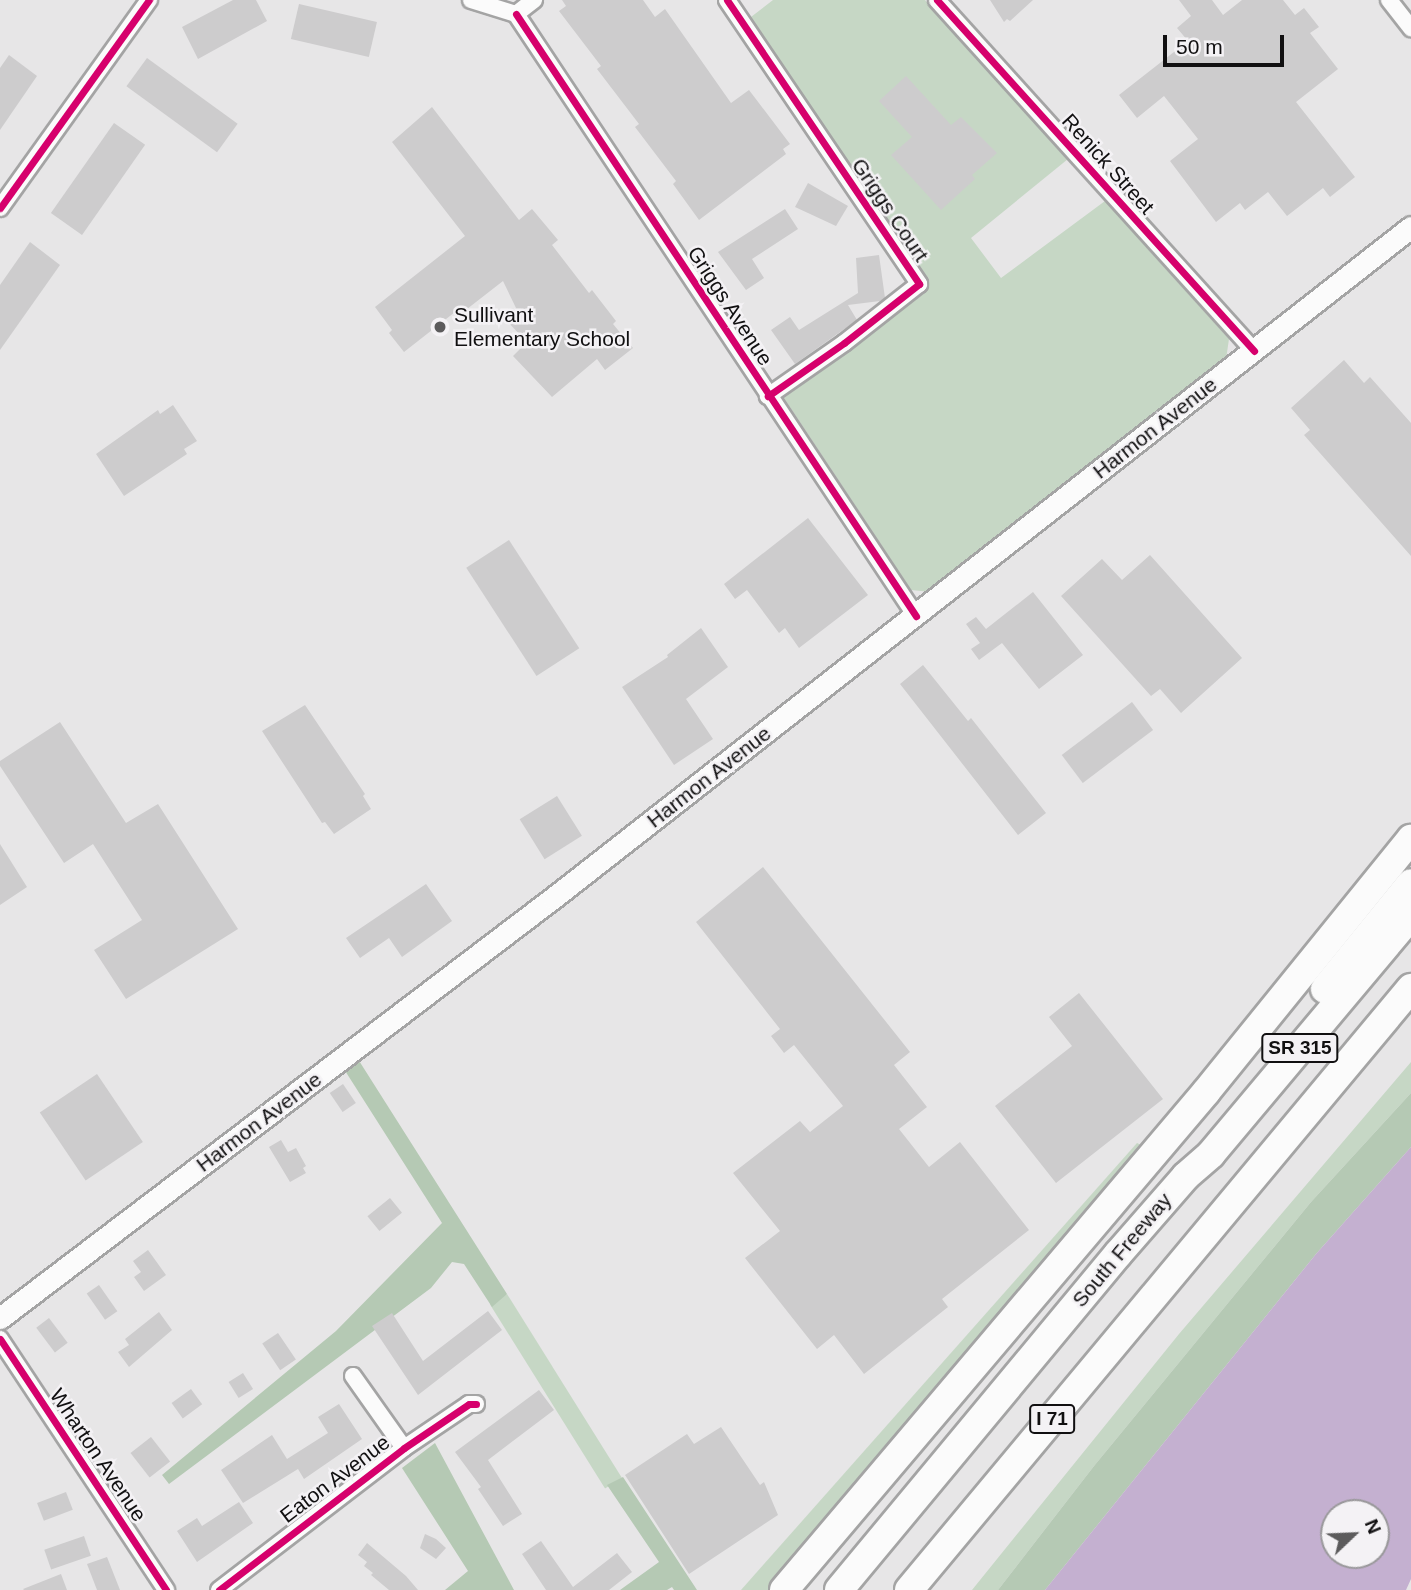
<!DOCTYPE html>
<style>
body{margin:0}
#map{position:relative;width:1411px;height:1590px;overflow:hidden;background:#e7e6e7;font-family:Helvetica,sans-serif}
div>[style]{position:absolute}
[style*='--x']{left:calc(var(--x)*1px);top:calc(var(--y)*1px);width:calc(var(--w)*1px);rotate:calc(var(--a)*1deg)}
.green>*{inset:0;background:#c6d7c5;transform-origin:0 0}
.forest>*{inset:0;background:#b5c9b4}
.water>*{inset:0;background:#c4b0d0}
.building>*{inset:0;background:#cdcccd;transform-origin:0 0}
.roads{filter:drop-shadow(2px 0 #a4a4a4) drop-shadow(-2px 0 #a4a4a4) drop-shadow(0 2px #a4a4a4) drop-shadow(0 -2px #a4a4a4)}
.minor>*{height:16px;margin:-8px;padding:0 8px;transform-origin:8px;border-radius:8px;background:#fbfbfb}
.secondary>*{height:21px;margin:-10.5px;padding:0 10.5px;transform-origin:10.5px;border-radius:10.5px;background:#fbfbfb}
.motorway>*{height:28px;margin:-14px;padding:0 14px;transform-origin:14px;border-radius:14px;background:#fbfbfb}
.cycleway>*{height:7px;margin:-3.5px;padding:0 3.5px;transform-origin:3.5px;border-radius:3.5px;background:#d6006c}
.dots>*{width:19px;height:19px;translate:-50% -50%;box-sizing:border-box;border:4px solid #f4f2f5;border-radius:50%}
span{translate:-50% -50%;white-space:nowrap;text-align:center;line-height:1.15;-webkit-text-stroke:5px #f4f2f5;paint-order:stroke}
.shield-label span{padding:2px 5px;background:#f4f2f5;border:2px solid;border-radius:5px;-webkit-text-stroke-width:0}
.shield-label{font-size:19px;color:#111011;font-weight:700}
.street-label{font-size:21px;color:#111011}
.poi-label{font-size:21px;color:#111011}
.left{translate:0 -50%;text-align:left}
.north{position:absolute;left:1320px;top:1499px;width:70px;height:70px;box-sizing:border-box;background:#f4f2f5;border:2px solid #99989a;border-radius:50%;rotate:67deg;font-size:19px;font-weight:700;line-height:28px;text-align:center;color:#111011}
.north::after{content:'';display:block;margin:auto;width:24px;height:32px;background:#5c5b5c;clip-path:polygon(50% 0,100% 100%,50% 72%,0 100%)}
.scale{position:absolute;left:1163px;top:35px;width:121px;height:32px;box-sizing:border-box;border:4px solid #111011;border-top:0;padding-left:9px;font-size:21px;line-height:24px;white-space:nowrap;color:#111011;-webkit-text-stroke:5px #f4f2f5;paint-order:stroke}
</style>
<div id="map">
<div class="green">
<div style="clip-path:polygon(773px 0,925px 0,1068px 159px,971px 238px,1001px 278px,1105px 201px,1229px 339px,1225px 366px,931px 592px,911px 590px,782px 395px,912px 301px,921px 278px,751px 17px)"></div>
<div style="clip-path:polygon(1411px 1062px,1411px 1093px,1311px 1202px,1094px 1466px,998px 1590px,972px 1590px,1179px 1334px)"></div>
<div style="clip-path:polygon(1137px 1143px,1164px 1156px,868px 1489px,769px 1590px,741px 1590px)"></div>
<div style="left:507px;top:1294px;width:217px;height:20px;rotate:58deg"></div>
</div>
<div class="forest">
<div style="clip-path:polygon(356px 1056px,507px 1294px,492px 1307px,464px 1264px,452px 1262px,431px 1288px,169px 1484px,162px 1475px,336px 1331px,442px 1223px,342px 1066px)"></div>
<div style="clip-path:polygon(1411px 1093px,1411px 1147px,1316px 1254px,1045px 1590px,998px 1590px,1094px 1466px,1311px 1202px)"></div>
<div style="clip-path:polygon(435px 1443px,514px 1590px,445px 1590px,468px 1571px,402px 1468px)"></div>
<div style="clip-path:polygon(623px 1477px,697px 1590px,674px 1590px,672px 1587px,667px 1590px,620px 1590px,659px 1562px,607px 1485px)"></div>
</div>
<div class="water">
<div style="clip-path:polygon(evenodd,1411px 1147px,1411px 1579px,1406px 1590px,1045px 1590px,1316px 1254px,1411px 1147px,1334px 1513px,1376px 1513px,1376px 1555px,1334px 1555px,1334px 1513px)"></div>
</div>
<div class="building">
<div style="clip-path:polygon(233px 0,256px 0,267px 21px,198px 59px,182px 27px)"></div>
<div style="clip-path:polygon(562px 0,643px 0,655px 17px,665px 9px,731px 103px,749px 90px,790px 144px,783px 149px,786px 154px,699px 220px,673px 184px,676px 181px,635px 127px,639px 124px,597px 69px,601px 66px,559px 11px,566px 6px)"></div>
<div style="clip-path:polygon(990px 0,1033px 0,1010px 21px,1007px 19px,1004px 22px)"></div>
<div style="clip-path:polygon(1179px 0,1212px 0,1223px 15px,1242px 0,1283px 0,1295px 15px,1304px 8px,1319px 27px,1310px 33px,1338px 69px,1296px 102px,1355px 177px,1330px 197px,1323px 188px,1287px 216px,1268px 192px,1245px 210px,1240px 203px,1216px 222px,1170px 161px,1198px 139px,1164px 96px,1137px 118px,1119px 95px,1188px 41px,1177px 28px,1191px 16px)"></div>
<div style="left:299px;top:4px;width:80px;height:36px;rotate:13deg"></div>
<div style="clip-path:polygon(9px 55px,37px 76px,0 130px,0 68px)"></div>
<div style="left:147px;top:58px;width:112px;height:35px;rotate:36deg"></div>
<div style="clip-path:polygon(906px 76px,951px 125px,961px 117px,997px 153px,972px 175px,975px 179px,941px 210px,891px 155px,912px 137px,879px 101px)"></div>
<div style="clip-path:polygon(432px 107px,519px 220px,532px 209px,558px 240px,552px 245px,589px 293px,592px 290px,616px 321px,613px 324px,633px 348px,605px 370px,597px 359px,552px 397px,513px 356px,527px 342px,505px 319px,516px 308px,503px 281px,458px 316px,455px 312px,404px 352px,389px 333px,392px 330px,375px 307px,465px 236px,392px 142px)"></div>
<div style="left:114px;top:123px;width:38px;height:110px;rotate:35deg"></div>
<div style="clip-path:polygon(808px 183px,848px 206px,836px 226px,795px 207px)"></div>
<div style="clip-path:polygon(785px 209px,798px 229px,752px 259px,764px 278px,746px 290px,718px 252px)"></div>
<div style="clip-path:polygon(30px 242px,60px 265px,0 350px,0 285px)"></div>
<div style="clip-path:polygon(879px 255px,885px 298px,880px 301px,848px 305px,857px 320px,795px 364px,771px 330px,790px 317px,799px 330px,858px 293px,856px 258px)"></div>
<div style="clip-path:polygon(1344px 360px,1364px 383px,1370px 377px,1411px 423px,1411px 556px,1304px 435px,1310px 430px,1291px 408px)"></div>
<div style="clip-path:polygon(173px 405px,197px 441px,184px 449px,187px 454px,124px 496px,96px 454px,158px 410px,160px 414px)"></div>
<div style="clip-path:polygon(808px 518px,868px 595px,799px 648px,785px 628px,779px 633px,747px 590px,735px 599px,724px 584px)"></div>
<div style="left:509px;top:540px;width:129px;height:51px;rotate:57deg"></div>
<div style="clip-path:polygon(1150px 555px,1242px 658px,1181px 713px,1160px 689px,1151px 696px,1061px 596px,1102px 559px,1122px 580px)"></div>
<div style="clip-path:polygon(1033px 592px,1083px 655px,1039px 689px,1002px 643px,979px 660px,971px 649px,980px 643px,966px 624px,976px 617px,986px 629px)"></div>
<div style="clip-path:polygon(701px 628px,728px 667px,686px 699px,713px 739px,674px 765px,622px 687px,668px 657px,667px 655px)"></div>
<div style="clip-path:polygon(923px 665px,968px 721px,971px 718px,1046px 813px,1018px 835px,900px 684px)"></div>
<div style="left:1132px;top:702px;width:35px;height:88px;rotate:53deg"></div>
<div style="clip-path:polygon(305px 705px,365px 794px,363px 796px,371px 809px,334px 834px,325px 822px,322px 823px,262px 731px)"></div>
<div style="clip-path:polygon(60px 722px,126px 823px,158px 804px,238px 929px,126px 999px,94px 950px,142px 920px,93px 844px,64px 863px,0 766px,0 761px)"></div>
<div style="left:557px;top:796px;width:47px;height:44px;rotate:58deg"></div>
<div style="clip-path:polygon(0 844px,27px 887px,0 905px)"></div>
<div style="clip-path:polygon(763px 867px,910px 1052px,894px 1065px,927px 1107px,899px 1129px,929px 1167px,960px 1142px,1029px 1230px,942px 1299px,948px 1307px,864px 1374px,834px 1335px,817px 1349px,745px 1258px,780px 1231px,733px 1173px,800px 1121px,810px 1132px,843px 1106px,794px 1045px,784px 1053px,771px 1036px,780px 1029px,696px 922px)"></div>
<div style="clip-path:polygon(426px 884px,452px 921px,402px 957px,389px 938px,360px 958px,346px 938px)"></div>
<div style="clip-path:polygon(1079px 993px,1163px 1099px,1056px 1183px,995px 1106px,1072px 1046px,1049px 1017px)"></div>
<div style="left:97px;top:1074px;width:82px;height:69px;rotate:56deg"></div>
<div style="left:343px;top:1084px;width:23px;height:16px;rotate:56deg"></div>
<div style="clip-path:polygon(281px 1140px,288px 1152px,296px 1148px,306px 1166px,303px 1168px,306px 1173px,290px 1182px,269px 1147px)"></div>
<div style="left:390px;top:1198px;width:19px;height:29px;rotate:51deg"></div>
<div style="clip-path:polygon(148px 1250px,166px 1275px,144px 1291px,134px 1277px,141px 1272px,133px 1261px)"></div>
<div style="left:99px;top:1285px;width:32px;height:15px;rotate:55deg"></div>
<div style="clip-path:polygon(488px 1311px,502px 1330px,418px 1395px,372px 1326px,392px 1313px,423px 1361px)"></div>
<div style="clip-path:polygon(159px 1312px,172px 1330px,129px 1367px,118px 1352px,129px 1345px,125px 1339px)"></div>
<div style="left:49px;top:1318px;width:31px;height:16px;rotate:53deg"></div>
<div style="left:278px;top:1333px;width:32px;height:19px;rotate:56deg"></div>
<div style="left:243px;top:1373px;width:19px;height:17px;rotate:58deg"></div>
<div style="left:191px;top:1389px;width:19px;height:24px;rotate:54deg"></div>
<div style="clip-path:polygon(539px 1390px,554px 1410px,488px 1460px,522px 1514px,503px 1526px,478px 1489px,481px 1487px,455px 1452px)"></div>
<div style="clip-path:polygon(339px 1404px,362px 1439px,304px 1479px,298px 1469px,243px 1503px,221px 1470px,272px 1435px,287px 1459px,328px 1433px,318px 1417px)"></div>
<div style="clip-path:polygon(721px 1427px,760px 1485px,764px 1482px,778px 1515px,689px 1574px,625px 1475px,687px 1434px,694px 1444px)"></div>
<div style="left:151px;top:1437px;width:31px;height:26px;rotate:52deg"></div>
<div style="left:66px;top:1492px;width:19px;height:31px;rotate:69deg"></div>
<div style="clip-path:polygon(239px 1502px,253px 1523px,197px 1562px,177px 1531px,197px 1518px,202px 1526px)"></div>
<div style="clip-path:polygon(425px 1534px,436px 1539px,446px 1548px,436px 1559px,420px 1548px)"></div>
<div style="left:84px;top:1536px;width:21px;height:42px;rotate:71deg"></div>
<div style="clip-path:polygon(541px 1541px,573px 1587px,617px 1553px,632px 1572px,609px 1590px,546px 1590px,522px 1554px)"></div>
<div style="clip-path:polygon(367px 1543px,406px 1576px,418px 1590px,389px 1590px,371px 1575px,373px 1573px,364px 1566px,367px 1562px,358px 1555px)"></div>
<div style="clip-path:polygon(107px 1557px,120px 1590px,97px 1590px,87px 1564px)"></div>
<div style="clip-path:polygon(61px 1574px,67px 1590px,24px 1590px,23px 1589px)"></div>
</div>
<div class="roads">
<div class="minor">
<div style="--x:471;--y:0;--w:47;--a:17.3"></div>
<div style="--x:727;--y:0;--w:343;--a:55.9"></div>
<div style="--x:919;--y:284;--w:95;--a:141.8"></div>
<div style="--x:844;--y:343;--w:93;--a:145.1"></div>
<div style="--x:937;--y:0;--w:473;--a:47.9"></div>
<div style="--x:1389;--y:0;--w:36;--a:52"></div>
<div style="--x:516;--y:14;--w:723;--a:56.4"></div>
<div style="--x:516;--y:14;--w:23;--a:-38"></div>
<div style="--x:0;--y:208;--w:256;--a:-54.4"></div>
<div style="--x:0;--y:1339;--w:301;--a:56.5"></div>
<div style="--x:353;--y:1376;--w:88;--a:54.7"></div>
<div style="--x:219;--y:1590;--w:233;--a:-37.5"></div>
<div style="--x:404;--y:1448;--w:78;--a:-34.1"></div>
<div style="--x:469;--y:1404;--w:7;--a:0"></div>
</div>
<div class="secondary">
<div style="--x:0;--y:1318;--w:694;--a:-37.22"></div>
<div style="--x:553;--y:898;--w:1089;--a:-38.03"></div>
</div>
<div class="motorway">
<div style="--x:1325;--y:989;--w:136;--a:-50.9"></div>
<div style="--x:784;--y:1590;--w:653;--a:-49.72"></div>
<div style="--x:1206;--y:1092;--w:326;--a:-51"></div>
<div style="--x:839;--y:1590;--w:437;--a:-50.3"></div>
<div style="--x:1118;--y:1254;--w:103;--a:-48.9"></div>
<div style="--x:1186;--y:1176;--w:33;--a:-41"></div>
<div style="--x:1211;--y:1154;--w:311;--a:-50"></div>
<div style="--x:909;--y:1590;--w:784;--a:-50.18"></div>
</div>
</div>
<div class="cycleway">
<div style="--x:727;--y:0;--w:343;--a:55.9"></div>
<div style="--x:919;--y:284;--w:95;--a:141.8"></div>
<div style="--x:844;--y:343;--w:93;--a:145.1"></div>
<div style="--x:937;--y:0;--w:473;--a:47.9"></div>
<div style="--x:516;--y:14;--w:723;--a:56.4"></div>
<div style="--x:0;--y:208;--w:256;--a:-54.4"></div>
<div style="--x:0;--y:1339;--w:301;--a:56.5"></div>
<div style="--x:219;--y:1590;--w:233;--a:-37.5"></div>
<div style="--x:404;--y:1448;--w:78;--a:-34.1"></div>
<div style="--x:469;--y:1404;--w:7;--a:0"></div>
</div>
<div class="dots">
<div style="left:440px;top:327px;background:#5c5b5c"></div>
</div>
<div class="shield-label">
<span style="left:1300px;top:1048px">SR 315</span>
<span style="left:1052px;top:1419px">I 71</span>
</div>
<div class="street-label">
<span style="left:1108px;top:164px;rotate:48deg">Renick Street</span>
<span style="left:890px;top:210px;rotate:56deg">Griggs Court</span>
<span style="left:730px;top:306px;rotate:57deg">Griggs Avenue</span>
<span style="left:1155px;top:428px;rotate:-38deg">Harmon Avenue</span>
<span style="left:709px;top:777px;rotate:-38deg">Harmon Avenue</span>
<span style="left:259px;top:1122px;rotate:-37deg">Harmon Avenue</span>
<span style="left:1122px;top:1250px;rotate:-50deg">South Freeway</span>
<span style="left:98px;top:1455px;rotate:56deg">Wharton Avenue</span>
<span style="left:335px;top:1479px;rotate:-37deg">Eaton Avenue</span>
</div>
<div class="poi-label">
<span class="left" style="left:454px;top:327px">Sullivant<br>Elementary School</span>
</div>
<div class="north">N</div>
<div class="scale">50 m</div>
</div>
